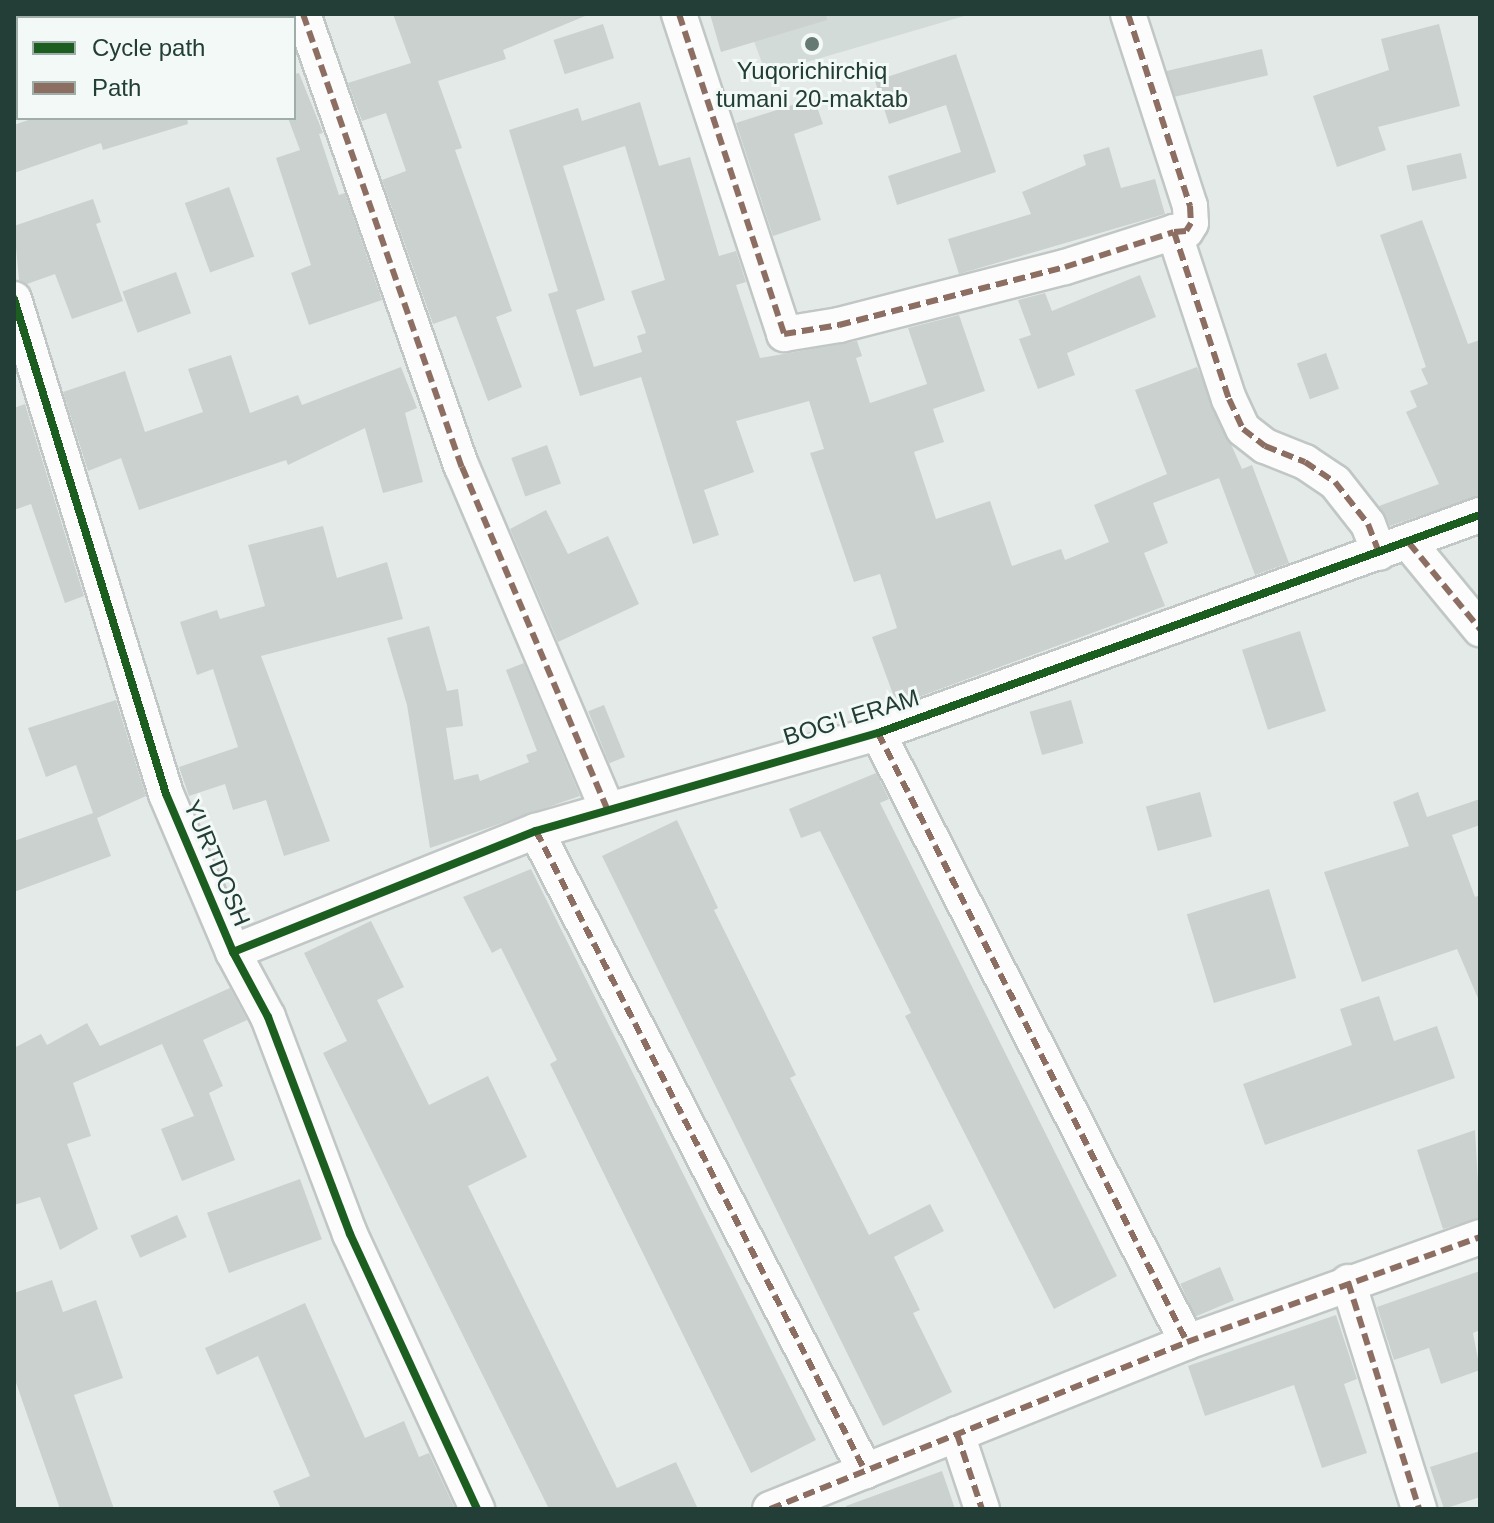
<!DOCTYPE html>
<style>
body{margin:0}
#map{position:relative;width:1494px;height:1523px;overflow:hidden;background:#e4eae7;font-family:Helvetica,sans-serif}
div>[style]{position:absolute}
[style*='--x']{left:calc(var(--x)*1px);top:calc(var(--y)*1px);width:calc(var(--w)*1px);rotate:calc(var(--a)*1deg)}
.built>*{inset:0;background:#d2dbd7}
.building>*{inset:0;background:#cbd1cf;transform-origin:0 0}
.roads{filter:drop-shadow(2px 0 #c1c7c4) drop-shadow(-2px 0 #c1c7c4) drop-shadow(0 2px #c1c7c4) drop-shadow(0 -2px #c1c7c4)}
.street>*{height:34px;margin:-17px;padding:0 17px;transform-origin:17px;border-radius:17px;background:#fbfcfb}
.quiet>*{height:6px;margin-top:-3px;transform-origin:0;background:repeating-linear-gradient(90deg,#8d6e63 0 12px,transparent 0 18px)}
.cycleway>*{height:8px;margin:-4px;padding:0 4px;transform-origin:4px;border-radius:4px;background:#1b5e20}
.dots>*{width:22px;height:22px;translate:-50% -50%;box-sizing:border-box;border:4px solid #f3f9f6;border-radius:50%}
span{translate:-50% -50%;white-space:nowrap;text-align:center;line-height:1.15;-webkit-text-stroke:6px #f3f9f6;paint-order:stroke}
.poi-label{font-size:24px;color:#223e36}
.street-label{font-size:24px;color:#223e36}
.frame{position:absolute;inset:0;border:16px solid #223e36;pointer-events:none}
.legend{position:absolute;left:16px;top:16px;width:280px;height:104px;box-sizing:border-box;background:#f3f9f6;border:2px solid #9faea9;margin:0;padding:10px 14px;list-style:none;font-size:24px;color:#223e36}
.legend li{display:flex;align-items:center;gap:16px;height:40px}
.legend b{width:40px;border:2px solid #9faea9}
</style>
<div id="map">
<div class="built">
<div style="clip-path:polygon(744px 14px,971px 14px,766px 74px)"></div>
</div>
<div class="building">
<div style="clip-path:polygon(393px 14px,590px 14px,503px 50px,506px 59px,438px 81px,462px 148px,455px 150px,512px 311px,496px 317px,522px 387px,488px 401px,456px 316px,433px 324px,382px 180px,406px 171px,386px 113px,362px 121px,348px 83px,411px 63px)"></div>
<div style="clip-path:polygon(710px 14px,826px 14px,827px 20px,721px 52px)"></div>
<div style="left:603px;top:24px;width:36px;height:52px;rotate:72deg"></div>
<div style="clip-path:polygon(1439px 24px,1460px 106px,1378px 127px,1386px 150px,1337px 167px,1313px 96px,1389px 70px,1381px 39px)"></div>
<div style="left:1262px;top:49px;width:27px;height:98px;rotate:77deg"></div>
<div style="clip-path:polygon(956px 54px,996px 172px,897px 205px,888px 176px,961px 152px,946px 105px,889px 124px,875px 81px)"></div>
<div style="clip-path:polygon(299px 73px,323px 133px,319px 134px,339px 195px,345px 193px,382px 300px,309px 325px,291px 273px,311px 265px,276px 158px,300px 150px,288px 118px,294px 118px,294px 74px)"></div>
<div style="clip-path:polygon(814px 98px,823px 124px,794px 134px,821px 220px,773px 236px,736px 123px)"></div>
<div style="clip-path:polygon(evenodd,640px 102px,659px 166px,690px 157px,719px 256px,736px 251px,746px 282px,736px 285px,760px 358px,857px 341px,862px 356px,856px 358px,870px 403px,927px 384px,908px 328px,959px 315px,985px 391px,933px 409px,944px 442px,914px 452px,936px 519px,990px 501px,1012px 566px,1061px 549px,1065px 560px,1109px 542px,1094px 505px,1167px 474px,1135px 390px,1197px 367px,1242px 469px,1252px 465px,1289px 563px,1255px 575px,1219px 478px,1153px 503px,1168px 543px,1144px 553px,1165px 606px,897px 705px,872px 637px,897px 628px,880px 574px,854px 582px,810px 453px,824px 449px,809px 401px,736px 421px,754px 472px,704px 490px,719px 535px,693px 544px,641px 377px,580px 396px,548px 294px,558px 291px,509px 130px,578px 108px,582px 121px,640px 102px,625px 146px,665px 280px,631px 291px,646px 333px,637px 336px,642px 352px,594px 367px,576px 310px,605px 300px,563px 166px,625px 146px)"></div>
<div style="clip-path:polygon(34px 118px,187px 118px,188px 124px,103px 150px,101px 143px,14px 173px,14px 125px)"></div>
<div style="clip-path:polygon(1109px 147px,1121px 188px,1155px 179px,1165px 214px,959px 274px,948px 239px,1031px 214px,1022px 192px,1086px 165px,1083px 155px)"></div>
<div style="left:1461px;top:153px;width:26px;height:56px;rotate:77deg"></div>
<div style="left:229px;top:187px;width:74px;height:47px;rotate:70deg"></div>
<div style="clip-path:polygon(93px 199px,101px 222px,96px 224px,123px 301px,72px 319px,55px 274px,27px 284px,19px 280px,14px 226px)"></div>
<div style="clip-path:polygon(1422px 220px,1468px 344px,1480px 340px,1480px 496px,1390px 526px,1379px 506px,1439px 484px,1406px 412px,1417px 407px,1410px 391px,1428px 384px,1421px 369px,1426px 367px,1380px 235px)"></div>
<div style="left:176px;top:272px;width:44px;height:57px;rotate:70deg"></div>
<div style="clip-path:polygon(1140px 275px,1156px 317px,1067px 353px,1075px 375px,1038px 389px,1019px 339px,1031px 335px,1018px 300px,1045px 293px,1052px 311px)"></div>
<div style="left:1326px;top:353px;width:38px;height:31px;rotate:70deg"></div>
<div style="clip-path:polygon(231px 355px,250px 413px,298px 395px,302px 405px,401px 367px,417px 408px,405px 413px,423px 482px,383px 493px,365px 428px,288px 465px,286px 460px,139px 510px,121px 458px,88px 471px,63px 392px,125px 371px,145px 432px,203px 412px,188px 369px)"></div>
<div style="clip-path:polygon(25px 404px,84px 596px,65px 603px,31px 504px,14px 510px,14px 408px)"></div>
<div style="left:547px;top:445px;width:41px;height:38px;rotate:70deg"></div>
<div style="clip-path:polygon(546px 510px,568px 554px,608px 536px,639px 604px,558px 642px,510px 529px)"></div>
<div style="clip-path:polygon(323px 526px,337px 578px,387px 562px,403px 619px,261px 656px,330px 841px,284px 856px,266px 800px,233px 810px,225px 784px,189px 796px,179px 767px,238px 747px,213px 669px,197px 675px,180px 622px,217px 610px,220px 619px,265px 606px,248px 545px)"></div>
<div style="clip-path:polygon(429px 626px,447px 691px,458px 689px,463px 726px,446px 728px,454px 780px,478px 774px,480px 781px,529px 762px,526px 755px,537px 751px,506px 670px,524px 663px,580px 796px,430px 848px,407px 705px,387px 638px)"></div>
<div style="left:1300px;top:631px;width:84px;height:61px;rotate:72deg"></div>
<div style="clip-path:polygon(116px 700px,146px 796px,97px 818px,111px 856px,14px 892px,14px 841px,93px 813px,76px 765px,46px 777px,28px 728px)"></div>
<div style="left:1071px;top:700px;width:45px;height:43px;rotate:74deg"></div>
<div style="left:604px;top:705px;width:56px;height:17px;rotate:68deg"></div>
<div style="clip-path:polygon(876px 773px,889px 799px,880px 803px,1117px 1276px,1054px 1309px,905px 1016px,911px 1013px,820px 831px,801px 838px,789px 809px)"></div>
<div style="left:1200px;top:792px;width:46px;height:56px;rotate:75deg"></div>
<div style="clip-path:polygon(1418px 792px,1427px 817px,1480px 799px,1480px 825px,1452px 835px,1475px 897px,1480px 895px,1480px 1003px,1457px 949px,1362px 982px,1324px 872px,1409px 846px,1393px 802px)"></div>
<div style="clip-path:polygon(677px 820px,718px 908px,714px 910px,796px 1075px,790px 1078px,869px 1235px,930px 1204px,944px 1231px,894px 1257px,920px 1310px,913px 1313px,952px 1392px,883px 1426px,602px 856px)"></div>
<div style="clip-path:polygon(531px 869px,816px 1440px,751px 1473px,550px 1064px,557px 1060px,501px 948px,492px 953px,463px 897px)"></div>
<div style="left:1269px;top:889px;width:93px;height:86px;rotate:73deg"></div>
<div style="clip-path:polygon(371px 921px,404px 987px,377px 1000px,429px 1105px,488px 1076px,527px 1157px,468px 1186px,617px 1488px,676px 1462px,698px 1509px,549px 1509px,323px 1053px,347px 1041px,304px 953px)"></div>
<div style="clip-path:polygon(230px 988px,247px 1020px,203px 1040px,223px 1086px,209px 1093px,235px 1160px,182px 1181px,161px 1129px,194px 1116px,162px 1044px,73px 1083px,91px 1136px,67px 1144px,98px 1229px,60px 1250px,40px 1197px,14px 1205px,14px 1048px,41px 1034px,47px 1045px,87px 1023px,100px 1046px)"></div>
<div style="clip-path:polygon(1379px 996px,1394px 1041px,1437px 1026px,1455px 1078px,1265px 1145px,1243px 1084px,1352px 1045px,1340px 1009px)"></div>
<div style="clip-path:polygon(1475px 1130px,1480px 1218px,1443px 1229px,1417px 1150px)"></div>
<div style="left:300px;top:1179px;width:64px;height:99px;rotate:70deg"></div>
<div style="left:177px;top:1215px;width:24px;height:51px;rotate:66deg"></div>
<div style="left:1220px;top:1267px;width:36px;height:43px;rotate:67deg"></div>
<div style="clip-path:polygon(1480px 1271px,1480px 1330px,1473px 1333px,1480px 1370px,1441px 1384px,1429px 1348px,1394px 1360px,1377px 1307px)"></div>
<div style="clip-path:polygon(52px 1280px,63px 1312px,96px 1300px,123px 1378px,74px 1395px,114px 1509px,60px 1509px,14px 1377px,14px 1293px)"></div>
<div style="clip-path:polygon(305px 1303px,365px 1438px,404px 1421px,419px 1457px,429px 1453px,455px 1509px,281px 1509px,273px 1491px,310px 1476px,258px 1356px,217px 1375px,205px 1348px)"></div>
<div style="clip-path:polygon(1336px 1315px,1357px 1379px,1344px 1384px,1367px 1453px,1322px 1468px,1294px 1385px,1205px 1416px,1188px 1366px)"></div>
<div style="clip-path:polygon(1480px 1451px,1480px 1497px,1444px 1509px,1430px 1467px)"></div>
<div style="clip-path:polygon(942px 1471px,955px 1509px,847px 1509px,846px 1506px)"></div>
</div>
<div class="roads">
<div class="street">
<div style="--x:303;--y:14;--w:480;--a:70.7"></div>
<div style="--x:462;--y:467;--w:371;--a:67"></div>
<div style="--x:679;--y:14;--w:337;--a:71.8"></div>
<div style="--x:784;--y:334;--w:56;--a:-9.3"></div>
<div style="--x:839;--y:325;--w:233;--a:-14.4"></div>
<div style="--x:1065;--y:267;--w:114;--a:-17.8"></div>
<div style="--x:1128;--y:14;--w:202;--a:72.1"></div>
<div style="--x:1190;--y:206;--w:17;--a:87"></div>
<div style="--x:1191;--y:223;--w:9;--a:122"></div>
<div style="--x:1186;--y:231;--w:12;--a:175"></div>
<div style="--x:1174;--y:232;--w:176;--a:71.8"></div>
<div style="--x:1229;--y:399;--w:33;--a:65"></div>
<div style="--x:1243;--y:429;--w:28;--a:38"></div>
<div style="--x:1265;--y:446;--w:43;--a:21.8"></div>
<div style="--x:1305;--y:462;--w:36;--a:34"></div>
<div style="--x:1335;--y:482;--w:53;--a:51.8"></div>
<div style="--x:1368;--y:524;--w:31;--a:69"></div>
<div style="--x:182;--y:18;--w:12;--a:-20"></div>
<div style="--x:14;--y:80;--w:4;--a:-27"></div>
<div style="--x:14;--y:299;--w:518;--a:72.93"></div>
<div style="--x:166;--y:794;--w:172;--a:67"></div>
<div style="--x:233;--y:952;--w:74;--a:61.7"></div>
<div style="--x:268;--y:1017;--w:232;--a:69.3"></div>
<div style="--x:350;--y:1234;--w:303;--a:65.2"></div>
<div style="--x:1409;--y:543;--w:112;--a:50.5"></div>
<div style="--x:878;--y:733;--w:683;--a:63.1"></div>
<div style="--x:536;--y:831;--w:720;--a:62.79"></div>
<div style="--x:233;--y:952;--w:326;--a:-21.8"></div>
<div style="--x:536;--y:831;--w:356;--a:-16"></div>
<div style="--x:878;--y:733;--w:640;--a:-19.91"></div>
<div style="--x:1348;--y:1282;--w:238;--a:72.6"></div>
<div style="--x:957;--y:1434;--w:79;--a:71.6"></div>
<div style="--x:770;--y:1509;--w:449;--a:-21.8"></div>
<div style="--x:1187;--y:1342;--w:311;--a:-19.7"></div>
</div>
</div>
<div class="quiet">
<div style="--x:303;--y:14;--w:480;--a:70.7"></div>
<div style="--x:462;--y:467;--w:371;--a:67"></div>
<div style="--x:679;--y:14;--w:337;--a:71.8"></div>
<div style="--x:784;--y:334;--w:56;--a:-9.3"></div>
<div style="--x:839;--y:325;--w:233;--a:-14.4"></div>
<div style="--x:1065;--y:267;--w:114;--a:-17.8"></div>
<div style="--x:1128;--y:14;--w:202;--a:72.1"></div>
<div style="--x:1190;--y:206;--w:17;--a:87"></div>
<div style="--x:1191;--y:223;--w:9;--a:122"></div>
<div style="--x:1186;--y:231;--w:12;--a:175"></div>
<div style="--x:1174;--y:232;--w:176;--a:71.8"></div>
<div style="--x:1229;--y:399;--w:33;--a:65"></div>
<div style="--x:1243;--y:429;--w:28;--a:38"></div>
<div style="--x:1265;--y:446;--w:43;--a:21.8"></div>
<div style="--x:1305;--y:462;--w:36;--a:34"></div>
<div style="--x:1335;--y:482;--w:53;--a:51.8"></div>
<div style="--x:1368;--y:524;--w:31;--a:69"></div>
<div style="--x:182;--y:18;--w:12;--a:-20"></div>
<div style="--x:14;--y:80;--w:4;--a:-27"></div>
<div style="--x:1409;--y:543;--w:112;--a:50.5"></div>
<div style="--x:878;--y:733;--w:683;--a:63.1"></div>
<div style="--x:536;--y:831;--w:720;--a:62.79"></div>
<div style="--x:1348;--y:1282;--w:238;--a:72.6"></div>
<div style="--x:957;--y:1434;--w:79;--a:71.6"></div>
<div style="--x:770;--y:1509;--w:449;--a:-21.8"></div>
<div style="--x:1187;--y:1342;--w:311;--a:-19.7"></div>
</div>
<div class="cycleway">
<div style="--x:14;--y:299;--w:518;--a:72.93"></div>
<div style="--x:166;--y:794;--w:172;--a:67"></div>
<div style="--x:233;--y:952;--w:74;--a:61.7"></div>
<div style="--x:268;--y:1017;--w:232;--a:69.3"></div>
<div style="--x:350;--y:1234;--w:303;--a:65.2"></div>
<div style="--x:233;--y:952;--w:326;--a:-21.8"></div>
<div style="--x:536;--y:831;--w:356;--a:-16"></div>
<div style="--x:878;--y:733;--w:640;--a:-19.91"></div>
</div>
<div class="dots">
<div style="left:812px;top:44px;background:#667a74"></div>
</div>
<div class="poi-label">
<span style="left:812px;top:85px">Yuqorichirchiq<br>tumani 20-maktab</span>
</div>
<div class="street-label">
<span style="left:851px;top:717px;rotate:-17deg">BOG'I ERAM</span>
<span style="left:217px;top:863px;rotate:67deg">YURTDOSH</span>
</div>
<div class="frame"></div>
<ul class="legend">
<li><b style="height:10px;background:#1b5e20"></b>Cycle path</li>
<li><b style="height:10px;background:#8d6e63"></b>Path</li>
</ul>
</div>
